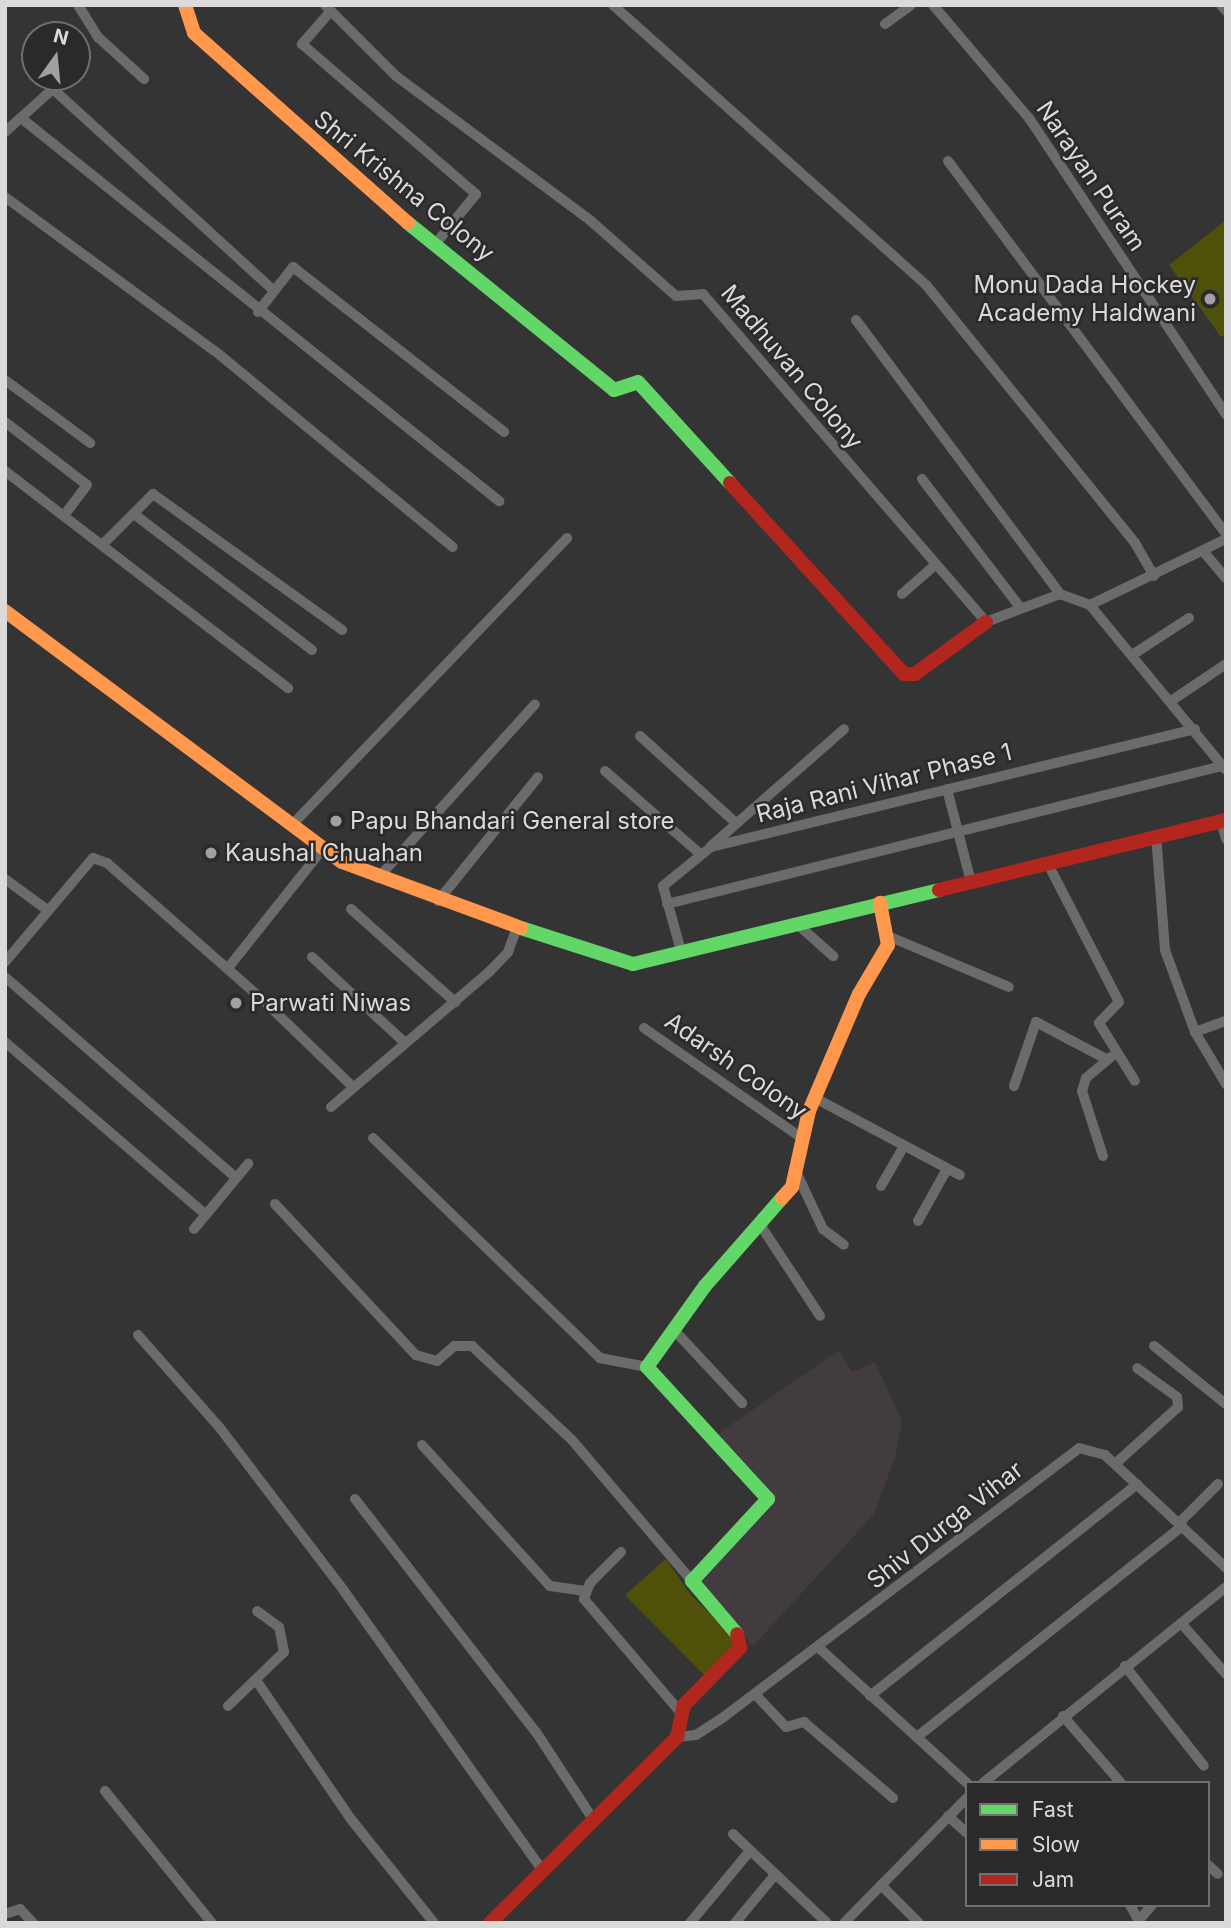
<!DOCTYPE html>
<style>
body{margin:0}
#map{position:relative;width:1231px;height:1928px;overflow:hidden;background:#353435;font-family:Inter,sans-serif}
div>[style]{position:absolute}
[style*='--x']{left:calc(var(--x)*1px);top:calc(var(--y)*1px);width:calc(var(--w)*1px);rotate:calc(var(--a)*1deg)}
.built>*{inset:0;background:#423b40}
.green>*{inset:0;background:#4f510b}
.street>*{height:10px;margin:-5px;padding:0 5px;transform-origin:5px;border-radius:5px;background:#6b6b6b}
.fast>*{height:14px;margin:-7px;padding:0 7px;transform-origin:7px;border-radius:7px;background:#63d668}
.slow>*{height:14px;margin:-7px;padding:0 7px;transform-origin:7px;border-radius:7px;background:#ff974d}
.jam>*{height:14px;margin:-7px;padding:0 7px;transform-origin:7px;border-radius:7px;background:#b3261e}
.dots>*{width:19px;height:19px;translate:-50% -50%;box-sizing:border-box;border:4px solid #2c292b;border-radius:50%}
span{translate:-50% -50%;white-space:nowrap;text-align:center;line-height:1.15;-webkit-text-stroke:5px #2c292b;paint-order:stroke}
.street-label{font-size:24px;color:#dbd9da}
.poi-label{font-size:24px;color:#dbd9da}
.right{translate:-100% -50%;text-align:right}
.left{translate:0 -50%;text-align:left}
.frame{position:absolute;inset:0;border:7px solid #dbd9da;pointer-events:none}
.legend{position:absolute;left:965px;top:1781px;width:245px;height:126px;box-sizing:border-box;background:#2c292b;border:2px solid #726f71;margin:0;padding:9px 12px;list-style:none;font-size:21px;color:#dbd9da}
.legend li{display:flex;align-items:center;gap:14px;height:35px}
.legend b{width:35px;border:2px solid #726f71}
.north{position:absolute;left:21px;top:21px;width:70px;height:70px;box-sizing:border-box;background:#2c292b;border:2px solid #726f71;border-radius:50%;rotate:15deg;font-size:19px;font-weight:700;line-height:28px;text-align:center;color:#dbd9da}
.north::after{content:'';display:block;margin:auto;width:24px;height:32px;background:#a19fa0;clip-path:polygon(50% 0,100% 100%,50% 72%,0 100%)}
</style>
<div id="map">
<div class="built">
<div style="clip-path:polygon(839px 1350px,852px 1372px,875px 1362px,902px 1421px,895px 1457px,874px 1514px,753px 1646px,700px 1588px,699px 1577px,775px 1497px,715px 1436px)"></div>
</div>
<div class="green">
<div style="clip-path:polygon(1226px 220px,1226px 334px,1221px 337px,1169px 265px)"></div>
<div style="clip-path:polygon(666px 1559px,690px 1594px,735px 1639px,731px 1653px,706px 1677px,625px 1595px)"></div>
</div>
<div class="street">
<div style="--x:78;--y:5;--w:39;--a:58"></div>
<div style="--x:99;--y:38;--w:61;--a:42.3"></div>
<div style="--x:325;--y:5;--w:100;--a:45"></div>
<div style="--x:396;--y:76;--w:243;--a:36.6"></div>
<div style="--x:591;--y:221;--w:113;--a:41.4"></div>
<div style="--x:676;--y:296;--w:27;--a:-4"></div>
<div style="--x:703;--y:294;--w:433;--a:49.2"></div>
<div style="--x:986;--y:622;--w:79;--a:-20.7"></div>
<div style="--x:1060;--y:594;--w:32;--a:20"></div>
<div style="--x:613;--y:5;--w:421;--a:41.8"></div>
<div style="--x:927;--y:286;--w:331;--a:51"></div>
<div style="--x:1135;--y:543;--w:38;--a:60"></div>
<div style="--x:933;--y:5;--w:148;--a:49.7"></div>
<div style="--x:1029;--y:118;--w:356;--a:56.4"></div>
<div style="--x:1221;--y:5;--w:8;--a:50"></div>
<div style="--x:330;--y:12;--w:43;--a:131.2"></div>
<div style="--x:302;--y:44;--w:230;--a:40.8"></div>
<div style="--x:476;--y:194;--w:62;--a:129.1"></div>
<div style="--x:885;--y:24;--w:32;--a:-36"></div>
<div style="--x:53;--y:89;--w:299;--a:42.4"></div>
<div style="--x:21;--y:118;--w:613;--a:38.7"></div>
<div style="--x:5;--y:132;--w:82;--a:-42"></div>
<div style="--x:948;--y:161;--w:465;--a:53.3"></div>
<div style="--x:5;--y:197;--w:260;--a:36.3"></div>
<div style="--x:215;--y:351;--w:308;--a:39.5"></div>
<div style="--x:258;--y:312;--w:57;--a:-52.1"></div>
<div style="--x:293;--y:267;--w:268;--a:38"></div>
<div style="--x:856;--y:320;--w:342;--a:53.3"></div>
<div style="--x:5;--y:380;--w:106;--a:36.5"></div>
<div style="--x:5;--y:422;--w:103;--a:37.5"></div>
<div style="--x:87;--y:485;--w:36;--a:127"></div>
<div style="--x:5;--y:471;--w:357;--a:37.5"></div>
<div style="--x:922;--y:479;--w:161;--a:52.6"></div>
<div style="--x:134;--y:514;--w:224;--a:37.4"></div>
<div style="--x:103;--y:544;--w:71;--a:-45"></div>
<div style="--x:153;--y:494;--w:233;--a:35.7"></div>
<div style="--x:1203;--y:551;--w:35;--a:50"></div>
<div style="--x:902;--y:594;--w:44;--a:-41.3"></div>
<div style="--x:1132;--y:655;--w:68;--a:-33"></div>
<div style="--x:1171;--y:701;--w:66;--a:-33.9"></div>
<div style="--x:640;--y:736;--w:130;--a:42.2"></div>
<div style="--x:1225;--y:769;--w:212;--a:-129.5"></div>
<div style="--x:1090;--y:605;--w:151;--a:-25.9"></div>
<div style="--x:605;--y:771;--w:126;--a:41.1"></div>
<div style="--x:947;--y:789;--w:96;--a:75.5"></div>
<div style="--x:1221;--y:821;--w:19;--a:74"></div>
<div style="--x:291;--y:826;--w:399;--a:-46.2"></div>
<div style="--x:1156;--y:835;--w:115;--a:85.5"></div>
<div style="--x:1165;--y:950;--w:87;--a:69.9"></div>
<div style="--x:1195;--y:1032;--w:61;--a:59.2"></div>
<div style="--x:711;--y:846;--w:177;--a:-41.3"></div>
<div style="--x:1047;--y:862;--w:157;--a:62.8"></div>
<div style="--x:1119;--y:1002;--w:29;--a:134"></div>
<div style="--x:1099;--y:1023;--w:68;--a:58.2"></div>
<div style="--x:378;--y:878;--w:234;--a:-47.9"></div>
<div style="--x:5;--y:879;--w:51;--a:36.2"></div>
<div style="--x:438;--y:901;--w:159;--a:-51.1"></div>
<div style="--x:667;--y:904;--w:572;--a:-13.96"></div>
<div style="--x:351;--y:909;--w:140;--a:41.8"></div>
<div style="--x:796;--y:923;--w:50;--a:41.7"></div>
<div style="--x:888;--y:936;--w:131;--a:22.9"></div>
<div style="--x:681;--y:951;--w:67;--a:-105.5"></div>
<div style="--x:663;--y:886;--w:62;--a:-39.1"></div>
<div style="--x:711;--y:847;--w:498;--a:-13.7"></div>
<div style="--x:312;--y:957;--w:125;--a:42.7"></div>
<div style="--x:5;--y:962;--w:136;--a:-49.8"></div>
<div style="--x:93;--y:858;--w:15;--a:20"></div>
<div style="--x:107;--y:863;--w:198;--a:41.3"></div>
<div style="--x:228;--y:968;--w:151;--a:-51.5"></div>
<div style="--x:5;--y:977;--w:306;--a:41"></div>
<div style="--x:265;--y:1002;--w:122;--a:44"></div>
<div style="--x:644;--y:1028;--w:194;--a:34.9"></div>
<div style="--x:1195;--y:1032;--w:33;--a:-20"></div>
<div style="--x:5;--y:1042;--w:265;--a:40.7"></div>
<div style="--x:1014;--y:1086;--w:68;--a:-71"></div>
<div style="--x:1036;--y:1022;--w:81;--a:27.8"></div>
<div style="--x:815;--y:1098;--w:164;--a:28"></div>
<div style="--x:331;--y:1107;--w:208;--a:-40.5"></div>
<div style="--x:489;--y:972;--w:28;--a:-46"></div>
<div style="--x:508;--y:952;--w:23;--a:-70"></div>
<div style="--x:373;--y:1138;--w:316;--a:44.1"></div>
<div style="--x:600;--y:1358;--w:48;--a:10.8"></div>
<div style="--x:1103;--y:1156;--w:68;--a:-107.9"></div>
<div style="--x:1082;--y:1091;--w:14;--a:-73"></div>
<div style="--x:1086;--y:1078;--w:33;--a:-40"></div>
<div style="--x:797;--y:1174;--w:61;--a:64.7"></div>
<div style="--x:823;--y:1229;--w:26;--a:37"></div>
<div style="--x:881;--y:1186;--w:46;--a:-60.1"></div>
<div style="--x:275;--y:1204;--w:207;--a:47"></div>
<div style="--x:416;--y:1355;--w:22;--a:16"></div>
<div style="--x:437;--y:1361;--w:23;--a:-41"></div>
<div style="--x:454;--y:1346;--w:18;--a:0"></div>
<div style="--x:472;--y:1346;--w:137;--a:43.2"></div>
<div style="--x:572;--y:1440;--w:185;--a:49.6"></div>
<div style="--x:918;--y:1221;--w:60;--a:-60.9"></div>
<div style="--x:759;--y:1223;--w:111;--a:56.7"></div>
<div style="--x:194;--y:1229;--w:85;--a:-50.3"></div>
<div style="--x:674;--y:1330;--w:100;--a:47"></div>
<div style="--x:138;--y:1335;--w:124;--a:48.6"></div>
<div style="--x:220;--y:1428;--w:205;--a:52.7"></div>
<div style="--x:344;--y:1591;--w:342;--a:54.6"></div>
<div style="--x:1154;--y:1346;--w:92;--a:38.9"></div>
<div style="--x:422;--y:1445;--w:190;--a:47.8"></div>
<div style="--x:550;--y:1586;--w:34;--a:8"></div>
<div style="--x:1115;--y:1464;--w:85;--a:-42.1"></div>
<div style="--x:1178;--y:1407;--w:10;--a:-96"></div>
<div style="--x:1177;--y:1397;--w:49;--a:-144.1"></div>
<div style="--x:355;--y:1499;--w:295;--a:52.2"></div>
<div style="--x:536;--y:1732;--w:100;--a:56.8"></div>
<div style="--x:1179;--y:1523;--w:55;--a:-45"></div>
<div style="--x:621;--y:1552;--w:44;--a:135"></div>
<div style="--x:590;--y:1583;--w:17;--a:111"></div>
<div style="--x:584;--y:1599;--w:150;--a:49.6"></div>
<div style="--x:1181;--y:1623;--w:68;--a:48.6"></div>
<div style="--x:818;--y:1647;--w:202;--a:42.4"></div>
<div style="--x:1125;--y:1666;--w:127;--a:51.7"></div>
<div style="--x:258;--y:1683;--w:163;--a:55.7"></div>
<div style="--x:350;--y:1818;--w:134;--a:51.3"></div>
<div style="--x:755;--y:1694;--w:45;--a:46.8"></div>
<div style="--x:786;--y:1727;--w:19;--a:-16"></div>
<div style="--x:804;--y:1722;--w:117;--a:40.5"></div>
<div style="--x:870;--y:1696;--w:341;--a:-38.4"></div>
<div style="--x:228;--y:1706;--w:78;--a:-44"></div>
<div style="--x:284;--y:1652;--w:25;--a:-101"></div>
<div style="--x:279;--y:1627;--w:27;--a:-144"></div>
<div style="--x:1063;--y:1716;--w:89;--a:49.1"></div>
<div style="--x:677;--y:1737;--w:19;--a:-6"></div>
<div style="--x:696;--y:1735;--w:35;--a:-33"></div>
<div style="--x:725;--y:1716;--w:444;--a:-37.1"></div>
<div style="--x:1079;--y:1448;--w:27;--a:15"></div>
<div style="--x:1105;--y:1455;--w:166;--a:43"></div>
<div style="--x:917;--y:1737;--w:339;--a:-38.5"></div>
<div style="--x:983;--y:1783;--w:312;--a:-38.9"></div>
<div style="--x:105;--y:1791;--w:170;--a:51"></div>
<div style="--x:948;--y:1816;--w:25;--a:42"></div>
<div style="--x:733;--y:1834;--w:129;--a:43.4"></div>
<div style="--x:1208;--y:1865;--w:13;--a:42"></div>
<div style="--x:881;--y:1885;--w:54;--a:45"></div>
<div style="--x:1130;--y:1905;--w:21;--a:61"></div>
<div style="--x:5;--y:1914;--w:16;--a:-18"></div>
<div style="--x:20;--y:1909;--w:19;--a:47"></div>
<div style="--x:1139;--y:1920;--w:20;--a:-49"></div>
<div style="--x:690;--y:1923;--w:92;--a:-50.3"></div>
<div style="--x:735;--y:1923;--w:61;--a:-50.3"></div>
<div style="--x:844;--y:1923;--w:175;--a:-45.5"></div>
</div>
<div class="fast">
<div style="--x:408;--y:223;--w:265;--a:39"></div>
<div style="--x:614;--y:390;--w:25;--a:-18"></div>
<div style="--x:638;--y:382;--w:137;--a:47.7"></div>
<div style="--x:521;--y:928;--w:118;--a:17.8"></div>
<div style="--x:633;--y:964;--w:315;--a:-13.6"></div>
<div style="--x:737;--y:1634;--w:70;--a:-130.3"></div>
<div style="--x:692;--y:1581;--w:112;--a:-47.2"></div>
<div style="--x:768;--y:1499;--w:179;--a:-132.5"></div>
<div style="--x:647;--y:1367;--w:100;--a:-54.4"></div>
<div style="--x:705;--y:1286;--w:117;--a:-48.8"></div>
</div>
<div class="slow">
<div style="--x:185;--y:5;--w:29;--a:72"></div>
<div style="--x:194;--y:33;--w:286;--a:41.6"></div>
<div style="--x:5;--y:611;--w:420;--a:36.7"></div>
<div style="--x:342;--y:862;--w:191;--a:20.2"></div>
<div style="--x:782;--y:1198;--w:15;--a:-48"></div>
<div style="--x:792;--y:1187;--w:78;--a:-77.4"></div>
<div style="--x:809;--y:1111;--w:127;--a:-66.9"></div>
<div style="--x:859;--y:994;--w:57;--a:-59.4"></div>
<div style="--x:888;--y:945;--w:43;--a:-100.8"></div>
</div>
<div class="jam">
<div style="--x:730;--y:483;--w:258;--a:47.7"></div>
<div style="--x:904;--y:674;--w:11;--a:0"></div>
<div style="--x:915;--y:674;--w:88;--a:-36.2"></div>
<div style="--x:939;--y:890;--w:295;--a:-13.7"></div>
<div style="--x:490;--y:1923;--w:264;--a:-44.8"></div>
<div style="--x:677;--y:1737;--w:33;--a:-78"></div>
<div style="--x:684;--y:1705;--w:80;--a:-45.5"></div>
<div style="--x:740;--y:1648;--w:14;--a:-102"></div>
</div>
<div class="dots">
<div style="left:1210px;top:299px;background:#a19fa0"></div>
<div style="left:336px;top:821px;background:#a19fa0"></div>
<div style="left:211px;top:853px;background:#a19fa0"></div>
<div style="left:236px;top:1003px;background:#a19fa0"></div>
</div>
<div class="street-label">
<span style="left:1091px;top:176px;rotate:56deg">Narayan Puram</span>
<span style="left:404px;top:186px;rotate:39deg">Shri Krishna Colony</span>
<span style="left:792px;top:367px;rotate:50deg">Madhuvan Colony</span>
<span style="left:884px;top:783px;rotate:-14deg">Raja Rani Vihar Phase 1</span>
<span style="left:736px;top:1066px;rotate:35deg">Adarsh Colony</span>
<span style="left:945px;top:1525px;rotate:-38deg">Shiv Durga Vihar</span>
</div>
<div class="poi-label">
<span class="right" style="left:1196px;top:299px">Monu Dada Hockey<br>Academy Haldwani</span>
<span class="left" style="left:350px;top:821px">Papu Bhandari General store</span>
<span class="left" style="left:225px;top:853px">Kaushal Chuahan</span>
<span class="left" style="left:250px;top:1003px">Parwati Niwas</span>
</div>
<div class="frame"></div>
<ul class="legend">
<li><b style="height:9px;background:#63d668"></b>Fast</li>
<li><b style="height:9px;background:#ff974d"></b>Slow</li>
<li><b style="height:9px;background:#b3261e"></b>Jam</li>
</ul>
<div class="north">N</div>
</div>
